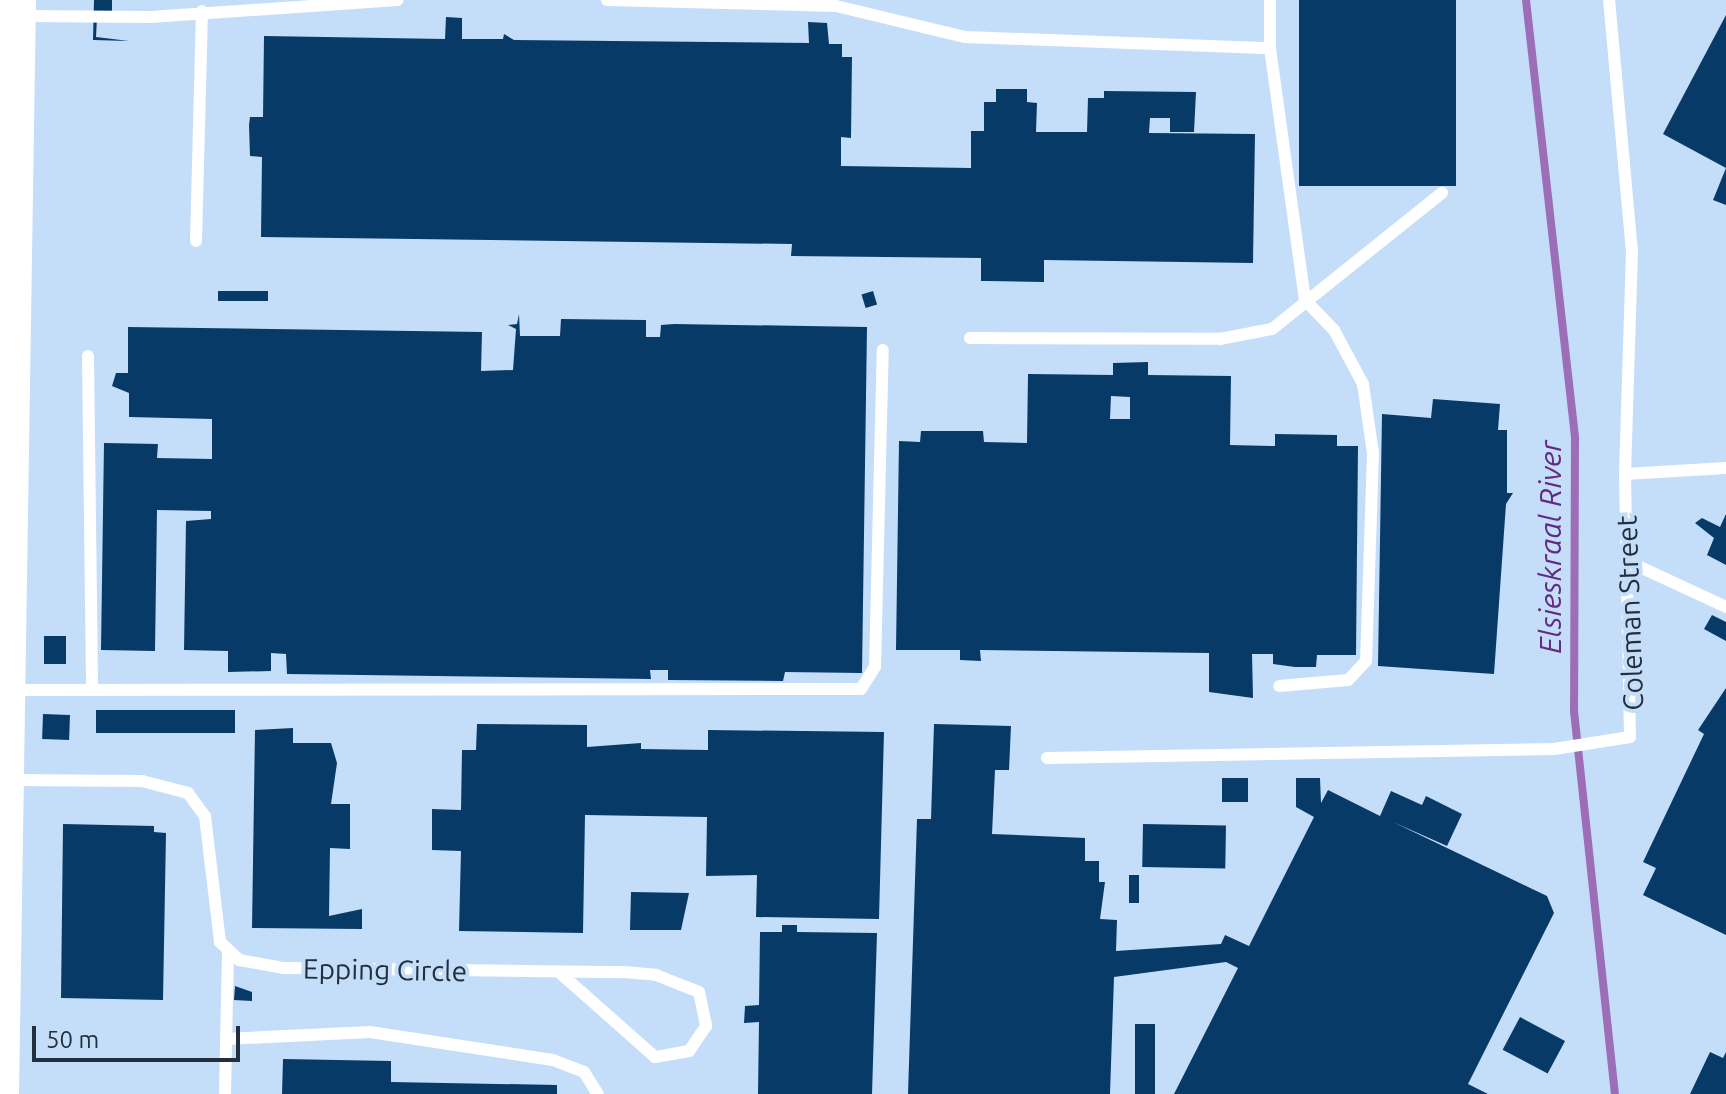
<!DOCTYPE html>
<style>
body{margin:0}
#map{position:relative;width:1726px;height:1094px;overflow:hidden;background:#c4ddf9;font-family:Ubuntu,sans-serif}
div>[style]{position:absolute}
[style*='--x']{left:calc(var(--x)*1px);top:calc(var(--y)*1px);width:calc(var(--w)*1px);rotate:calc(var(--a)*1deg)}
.stream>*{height:8px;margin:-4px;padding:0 4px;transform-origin:4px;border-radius:4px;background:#9b6eb7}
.building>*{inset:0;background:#083a67;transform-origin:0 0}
.lane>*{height:12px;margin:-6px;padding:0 6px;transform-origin:6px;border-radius:6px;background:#fff}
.secondary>*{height:36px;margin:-18px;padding:0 18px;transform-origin:18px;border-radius:18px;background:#fff}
span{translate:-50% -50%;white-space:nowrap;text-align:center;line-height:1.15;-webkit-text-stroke:8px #c4ddf9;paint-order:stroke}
.street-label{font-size:28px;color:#232f3d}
.water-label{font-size:30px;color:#632a82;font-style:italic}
.scale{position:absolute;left:32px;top:1026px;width:208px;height:36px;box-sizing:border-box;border:4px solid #232f3d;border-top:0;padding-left:10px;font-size:24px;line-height:28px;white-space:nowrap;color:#232f3d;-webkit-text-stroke:6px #c4ddf9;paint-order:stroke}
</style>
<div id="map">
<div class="stream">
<div style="--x:1526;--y:0;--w:441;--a:83.6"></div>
<div style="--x:1575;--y:438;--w:273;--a:90.2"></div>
<div style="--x:1574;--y:711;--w:385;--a:83.9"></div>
</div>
<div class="building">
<div style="clip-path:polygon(94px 0,112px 0,112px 19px,97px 18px,96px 37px,129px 41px,93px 40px)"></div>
<div style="left:1299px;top:0;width:157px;height:186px"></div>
<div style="clip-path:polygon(1726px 15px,1726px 168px,1663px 134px)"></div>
<div style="clip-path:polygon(446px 17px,462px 18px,462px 39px,503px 39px,504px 34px,514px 40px,809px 43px,808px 22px,827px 23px,829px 44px,842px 44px,842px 57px,852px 57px,851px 138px,841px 137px,841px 166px,971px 168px,971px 131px,984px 131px,984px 102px,996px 102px,996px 89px,1027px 89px,1027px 102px,1037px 103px,1036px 132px,1087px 132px,1088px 98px,1104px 98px,1104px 91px,1196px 92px,1194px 132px,1170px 132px,1170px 118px,1150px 118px,1149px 133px,1255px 134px,1253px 263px,1044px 260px,1044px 282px,987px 281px,981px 281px,981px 258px,791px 256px,792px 244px,261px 237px,262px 157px,250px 156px,249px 125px,250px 117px,263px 117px,264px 36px,445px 39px)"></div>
<div style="clip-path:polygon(1726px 168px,1726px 205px,1713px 200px)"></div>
<div style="left:218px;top:291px;width:50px;height:10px"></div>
<div style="left:873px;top:291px;width:14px;height:12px;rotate:73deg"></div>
<div style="clip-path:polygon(519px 314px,520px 336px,560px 336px,561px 319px,646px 320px,646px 337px,660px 337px,661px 325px,674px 324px,867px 327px,862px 673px,785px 672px,783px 681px,668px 680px,668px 670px,650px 670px,651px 679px,287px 674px,286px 654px,271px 653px,271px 671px,228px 672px,228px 651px,184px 650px,186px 521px,211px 519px,211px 511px,157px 510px,155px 651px,101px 650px,104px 443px,158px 444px,157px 458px,212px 459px,212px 419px,129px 417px,129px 393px,112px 386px,116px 373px,128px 373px,128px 327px,482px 332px,481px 371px,513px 370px,516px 329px,508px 325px,517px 324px)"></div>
<div style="clip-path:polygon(evenodd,1148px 362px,1148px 375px,1231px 376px,1230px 445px,1275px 446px,1275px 434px,1337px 435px,1337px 446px,1358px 446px,1356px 655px,1317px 655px,1316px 667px,1295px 667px,1273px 664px,1273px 654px,1252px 654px,1253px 698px,1209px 692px,1209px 653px,980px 650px,981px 661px,960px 660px,960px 650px,896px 650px,899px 441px,920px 442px,921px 431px,983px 431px,984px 442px,1027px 443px,1028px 374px,1113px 375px,1113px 363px,1148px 362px,1111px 396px,1130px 397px,1130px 419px,1110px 419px,1111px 396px)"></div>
<div style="clip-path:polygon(1433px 399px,1500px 404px,1498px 430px,1507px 430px,1507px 493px,1513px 493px,1506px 504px,1494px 674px,1378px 666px,1382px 414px,1431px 418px)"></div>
<div style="clip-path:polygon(1726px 514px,1726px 565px,1707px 555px,1714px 538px,1695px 523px,1702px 518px,1720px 527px)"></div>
<div style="clip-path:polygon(1712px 615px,1726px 622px,1726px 641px,1704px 629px)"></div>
<div style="left:44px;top:636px;width:22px;height:28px"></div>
<div style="clip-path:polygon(1726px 688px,1726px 935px,1643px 895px,1656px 868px,1643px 862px,1704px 734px,1698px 730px)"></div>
<div style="left:96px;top:710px;width:139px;height:23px"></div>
<div style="left:43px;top:714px;width:27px;height:25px;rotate:2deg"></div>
<div style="clip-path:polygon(477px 724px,587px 725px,587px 747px,641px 743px,641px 749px,708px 750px,708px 730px,884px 732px,879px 919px,756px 917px,757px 875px,706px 876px,707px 817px,585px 815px,583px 933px,459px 931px,461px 851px,432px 850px,432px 809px,461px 810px,462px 750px,476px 750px)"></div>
<div style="clip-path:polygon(934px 724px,1011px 726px,1009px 770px,995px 770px,992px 834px,1085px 838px,1085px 861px,1099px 861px,1099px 882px,1105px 882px,1100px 919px,1117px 920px,1116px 951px,1221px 944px,1225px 935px,1249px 946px,1314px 817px,1296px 807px,1296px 778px,1320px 778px,1321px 803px,1328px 790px,1380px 816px,1391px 791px,1422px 805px,1426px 796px,1462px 814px,1447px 846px,1393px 822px,1547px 896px,1554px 913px,1468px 1084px,1488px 1094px,1174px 1094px,1238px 968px,1226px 962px,1114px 977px,1110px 1094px,908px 1094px,917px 819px,931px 819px)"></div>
<div style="clip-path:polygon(293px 728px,293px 743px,331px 743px,337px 763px,331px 804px,350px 804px,350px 849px,330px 848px,329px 916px,362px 909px,362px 929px,252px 928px,255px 730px)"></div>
<div style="left:1222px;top:778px;width:26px;height:24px"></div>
<div style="clip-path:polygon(63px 824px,154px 826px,154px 832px,166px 833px,163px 1000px,61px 998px)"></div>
<div style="left:1143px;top:824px;width:83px;height:43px;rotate:1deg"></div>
<div style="left:1129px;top:875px;width:10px;height:28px"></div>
<div style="clip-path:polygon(631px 892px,689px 893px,681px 930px,630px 930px)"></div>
<div style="clip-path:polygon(782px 925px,797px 925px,797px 932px,877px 933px,872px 1094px,758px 1094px,759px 1022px,744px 1023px,745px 1006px,759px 1005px,760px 932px,782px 932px)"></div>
<div style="clip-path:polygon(235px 986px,252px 992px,252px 1001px,234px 1000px)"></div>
<div style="left:1520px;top:1017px;width:51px;height:37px;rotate:28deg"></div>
<div style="left:1135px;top:1024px;width:20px;height:70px"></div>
<div style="clip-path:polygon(1710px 1052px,1723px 1058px,1726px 1052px,1726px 1094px,1690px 1094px)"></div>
<div style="clip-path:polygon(283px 1059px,391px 1061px,391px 1082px,557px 1085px,557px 1094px,282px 1094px)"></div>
</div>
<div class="lane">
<div style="--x:607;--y:0;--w:229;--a:1.5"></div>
<div style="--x:836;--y:6;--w:133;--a:13.5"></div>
<div style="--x:965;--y:37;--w:305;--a:2.1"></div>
<div style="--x:1270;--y:0;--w:48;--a:90"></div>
<div style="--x:1270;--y:48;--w:254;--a:82.1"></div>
<div style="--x:1305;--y:300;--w:42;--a:46"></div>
<div style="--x:1334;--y:330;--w:61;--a:61.8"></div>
<div style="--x:1363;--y:384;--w:70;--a:81.8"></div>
<div style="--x:1373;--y:453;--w:208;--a:91.9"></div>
<div style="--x:1366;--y:661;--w:26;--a:133"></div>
<div style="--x:1348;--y:680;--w:69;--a:175"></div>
<div style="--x:21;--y:16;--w:129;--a:0.4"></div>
<div style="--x:150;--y:17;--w:248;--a:-3.9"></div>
<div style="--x:196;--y:241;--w:230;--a:-88.5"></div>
<div style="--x:970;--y:338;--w:250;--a:0.2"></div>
<div style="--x:1220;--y:339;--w:53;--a:-10.9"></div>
<div style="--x:1272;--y:329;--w:218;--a:-38.7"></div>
<div style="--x:88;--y:356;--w:333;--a:89.3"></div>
<div style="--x:1625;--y:474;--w:101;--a:-3.4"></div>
<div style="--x:1627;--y:561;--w:109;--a:24.9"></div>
<div style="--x:9;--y:690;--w:852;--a:-0.07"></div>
<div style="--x:861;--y:689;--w:26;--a:-58"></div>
<div style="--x:875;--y:667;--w:317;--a:-88.6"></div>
<div style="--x:1047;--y:758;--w:507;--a:-1.02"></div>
<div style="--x:1554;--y:749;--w:77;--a:-9"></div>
<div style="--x:1630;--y:737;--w:263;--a:-91.1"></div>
<div style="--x:1625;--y:474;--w:222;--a:-88.2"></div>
<div style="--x:1632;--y:252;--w:253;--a:-95.2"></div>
<div style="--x:8;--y:780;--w:134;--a:0.4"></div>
<div style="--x:142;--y:781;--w:48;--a:14.6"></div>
<div style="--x:188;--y:793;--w:29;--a:54"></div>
<div style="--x:205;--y:816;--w:127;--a:83.2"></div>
<div style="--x:220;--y:942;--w:26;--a:43"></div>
<div style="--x:239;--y:960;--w:46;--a:10.1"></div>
<div style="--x:284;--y:968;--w:340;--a:0.7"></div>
<div style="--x:624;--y:972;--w:32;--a:5"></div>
<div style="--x:656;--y:975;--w:46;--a:21.6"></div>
<div style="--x:699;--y:992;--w:35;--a:78"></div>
<div style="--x:706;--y:1026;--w:30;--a:124"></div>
<div style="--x:689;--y:1051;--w:35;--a:170"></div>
<div style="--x:655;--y:1057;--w:128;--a:-138.5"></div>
<div style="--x:226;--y:1039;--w:144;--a:-2.8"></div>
<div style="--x:370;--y:1032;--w:185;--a:8.7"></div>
<div style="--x:553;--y:1060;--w:33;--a:21"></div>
<div style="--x:584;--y:1072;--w:26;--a:58"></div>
<div style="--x:225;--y:1094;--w:142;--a:-88.8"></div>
</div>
<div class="secondary">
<div style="--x:1;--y:1094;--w:1094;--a:-89.11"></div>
</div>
<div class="street-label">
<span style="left:1630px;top:613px;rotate:-92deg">Coleman Street</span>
<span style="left:385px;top:970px;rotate:1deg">Epping Circle</span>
</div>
<div class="water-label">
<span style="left:1550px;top:547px;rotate:-90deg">Elsieskraal River</span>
</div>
<div class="scale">50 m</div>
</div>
